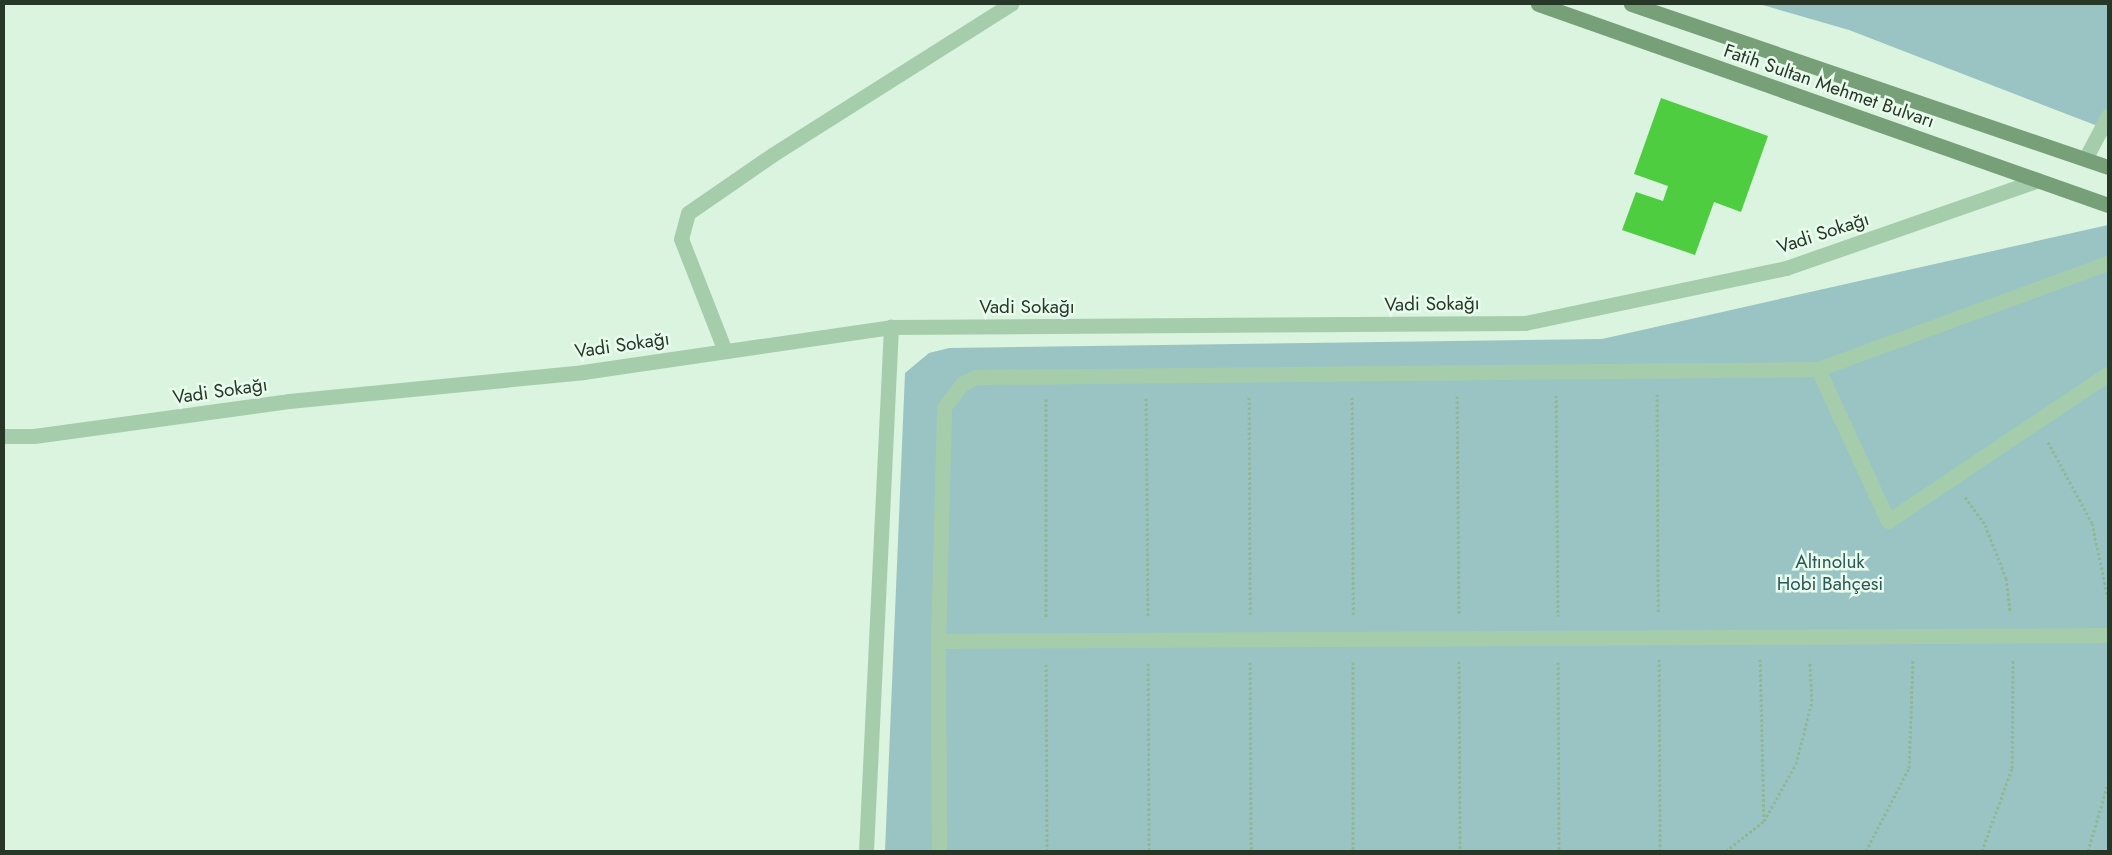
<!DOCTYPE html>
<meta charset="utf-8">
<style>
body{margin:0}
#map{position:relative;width:2112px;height:855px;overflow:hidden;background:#dbf4e0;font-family:Jost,sans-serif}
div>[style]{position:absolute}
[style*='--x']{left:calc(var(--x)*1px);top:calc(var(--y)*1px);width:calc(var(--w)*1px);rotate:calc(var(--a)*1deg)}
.green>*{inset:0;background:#9ac4c3}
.building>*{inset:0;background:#4ecd40}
.path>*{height:3px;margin-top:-1.5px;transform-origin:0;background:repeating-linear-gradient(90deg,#90b894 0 2.5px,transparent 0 5px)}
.street>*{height:15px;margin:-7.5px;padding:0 7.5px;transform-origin:7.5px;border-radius:7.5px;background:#a6cdab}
.secondary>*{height:15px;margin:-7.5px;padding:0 7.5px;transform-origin:7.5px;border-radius:7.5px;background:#78a078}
span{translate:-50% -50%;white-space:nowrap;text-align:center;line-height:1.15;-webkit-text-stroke:5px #e8fbec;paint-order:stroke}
.street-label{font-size:19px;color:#283828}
.park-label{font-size:19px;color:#2a5758}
.frame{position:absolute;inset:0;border:5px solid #283828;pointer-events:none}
</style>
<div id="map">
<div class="green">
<div style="clip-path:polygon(1759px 4px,2108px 4px,2108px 130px,1849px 30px)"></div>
<div style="clip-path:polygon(2108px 225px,2108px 851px,885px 851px,905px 373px,929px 353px,949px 348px,1602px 339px)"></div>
</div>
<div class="building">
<div style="clip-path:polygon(1661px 98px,1768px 136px,1741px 212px,1714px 202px,1695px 255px,1622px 230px,1636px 192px,1663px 201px,1668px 186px,1634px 174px)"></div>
</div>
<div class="path">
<div style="--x:1657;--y:394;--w:219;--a:89.7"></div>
<div style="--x:1556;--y:395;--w:221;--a:89.5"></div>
<div style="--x:1457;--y:396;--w:218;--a:89.5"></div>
<div style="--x:1249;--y:397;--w:219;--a:89.7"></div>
<div style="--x:1352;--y:397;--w:218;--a:89.7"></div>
<div style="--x:1146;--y:398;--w:219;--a:89.5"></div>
<div style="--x:1046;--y:399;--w:219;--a:90"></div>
<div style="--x:2048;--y:442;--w:92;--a:61.5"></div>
<div style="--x:2092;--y:523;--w:77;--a:78"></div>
<div style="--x:1965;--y:497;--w:34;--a:54"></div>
<div style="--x:1985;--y:525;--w:57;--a:68.4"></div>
<div style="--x:2006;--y:578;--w:35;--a:83"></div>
<div style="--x:1659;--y:659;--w:192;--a:89.7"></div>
<div style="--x:1760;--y:659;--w:161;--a:88.6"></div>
<div style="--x:1459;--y:661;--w:190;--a:89.7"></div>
<div style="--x:1250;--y:662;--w:189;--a:89.7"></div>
<div style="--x:1353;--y:662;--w:189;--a:90"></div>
<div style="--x:1558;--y:662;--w:189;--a:89.7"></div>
<div style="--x:1148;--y:663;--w:188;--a:89.7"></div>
<div style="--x:1046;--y:664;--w:187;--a:89.7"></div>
<div style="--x:1726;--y:851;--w:48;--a:-38.3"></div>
<div style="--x:1764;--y:821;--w:65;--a:-60.7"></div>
<div style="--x:1796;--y:764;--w:65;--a:-75.7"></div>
<div style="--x:1812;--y:701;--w:40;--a:-92.9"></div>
<div style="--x:1866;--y:851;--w:93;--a:-62.6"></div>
<div style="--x:1909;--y:768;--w:109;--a:-87.9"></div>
<div style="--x:1982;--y:851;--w:88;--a:-70.1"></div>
<div style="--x:2012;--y:768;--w:109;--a:-89.5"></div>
<div style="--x:2088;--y:851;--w:71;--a:-73.6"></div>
</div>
<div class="street">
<div style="--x:2085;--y:159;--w:49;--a:-61.9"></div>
<div style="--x:725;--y:351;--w:120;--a:-111.4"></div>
<div style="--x:681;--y:239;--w:27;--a:-75"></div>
<div style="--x:688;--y:213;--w:102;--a:-34.6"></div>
<div style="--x:772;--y:155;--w:283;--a:-32.3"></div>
<div style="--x:1818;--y:369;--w:167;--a:65.3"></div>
<div style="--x:1888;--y:521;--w:265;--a:-33.8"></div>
<div style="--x:4;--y:436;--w:30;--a:0"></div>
<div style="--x:34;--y:436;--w:257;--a:-7.8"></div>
<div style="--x:289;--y:401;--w:295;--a:-5.6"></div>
<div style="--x:583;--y:372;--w:311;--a:-8.3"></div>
<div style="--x:891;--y:327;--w:634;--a:-0.36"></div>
<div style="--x:1525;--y:323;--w:267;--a:-11.9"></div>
<div style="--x:1786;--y:268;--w:267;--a:-19.2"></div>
<div style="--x:938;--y:641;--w:1170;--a:-0.29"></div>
<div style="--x:866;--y:851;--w:525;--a:-87.27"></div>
<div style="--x:939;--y:851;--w:210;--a:-90.3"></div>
<div style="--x:938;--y:641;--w:234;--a:-88.5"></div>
<div style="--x:944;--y:407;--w:31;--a:-52"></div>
<div style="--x:963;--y:383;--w:14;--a:-25"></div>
<div style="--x:976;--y:377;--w:842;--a:-0.54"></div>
<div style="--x:1818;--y:369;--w:309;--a:-20.1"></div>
</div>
<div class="secondary">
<div style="--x:1538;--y:4;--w:604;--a:19.42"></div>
<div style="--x:1631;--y:4;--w:504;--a:18.87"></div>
</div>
<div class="street-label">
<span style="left:1829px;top:86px;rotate:19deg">Fatih Sultan Mehmet Bulvarı</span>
<span style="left:1823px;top:233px;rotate:-18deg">Vadi Sokağı</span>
<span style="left:1432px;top:304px;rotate:-1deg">Vadi Sokağı</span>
<span style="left:1027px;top:307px">Vadi Sokağı</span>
<span style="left:622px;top:345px;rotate:-8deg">Vadi Sokağı</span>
<span style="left:220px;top:391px;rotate:-8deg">Vadi Sokağı</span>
</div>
<div class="park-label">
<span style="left:1830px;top:573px">Altınoluk<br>Hobi Bahçesi</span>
</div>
<div class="frame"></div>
</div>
